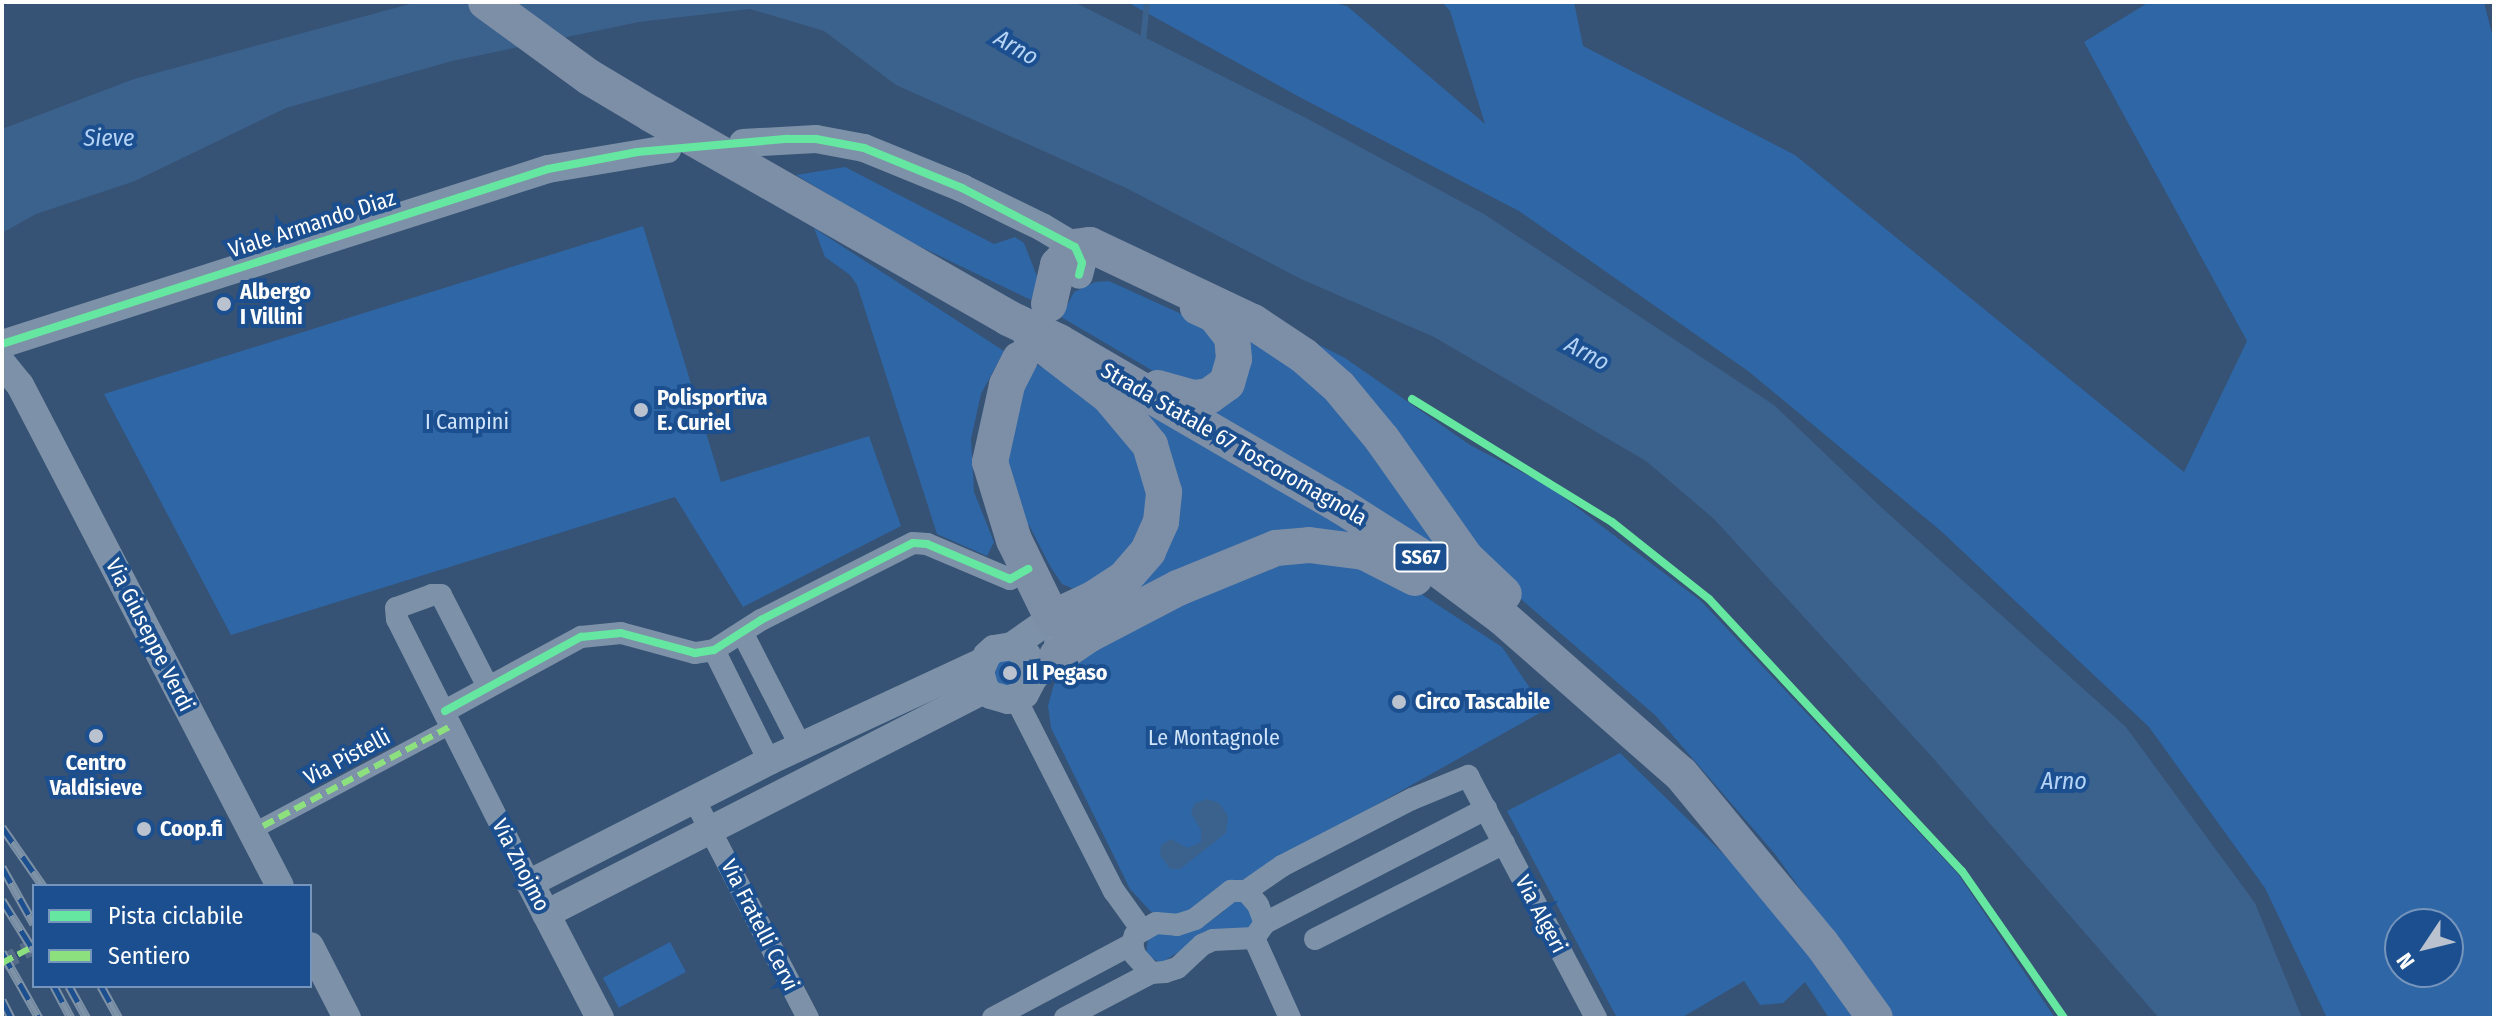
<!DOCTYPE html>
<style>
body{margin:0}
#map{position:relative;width:2496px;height:1020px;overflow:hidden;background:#365274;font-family:"Fira Sans Condensed",sans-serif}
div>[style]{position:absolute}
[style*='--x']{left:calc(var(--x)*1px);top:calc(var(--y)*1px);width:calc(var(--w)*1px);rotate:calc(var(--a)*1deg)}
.green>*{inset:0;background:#2f66a5;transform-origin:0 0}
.water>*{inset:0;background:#3b618d}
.stream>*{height:6px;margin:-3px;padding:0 3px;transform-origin:3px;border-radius:3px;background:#3b618d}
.pedestrian-tunnel>*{height:16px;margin-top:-8px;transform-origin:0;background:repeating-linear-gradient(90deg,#546c89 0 16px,transparent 0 24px)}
.pedestrian>*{height:16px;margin:-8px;padding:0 8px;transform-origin:8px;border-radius:8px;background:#7d92a8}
.minor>*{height:22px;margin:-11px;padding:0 11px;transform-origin:11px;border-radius:11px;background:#7d92a8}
.tertiary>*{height:28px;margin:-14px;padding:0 14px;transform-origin:14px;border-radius:14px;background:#7d92a8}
.primary>*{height:36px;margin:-18px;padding:0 18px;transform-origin:18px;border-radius:18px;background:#7d8ea7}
.rail>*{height:9px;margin-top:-4.5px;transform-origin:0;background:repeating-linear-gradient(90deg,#1b4f8f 0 18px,#7e92a7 0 36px);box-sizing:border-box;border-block:2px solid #7e92a7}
.primary-bridge>*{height:36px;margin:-18px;padding:0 18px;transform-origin:18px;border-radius:18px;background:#7d8ea7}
.quiet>*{height:6px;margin-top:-3px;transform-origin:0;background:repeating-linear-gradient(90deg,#8de07e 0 12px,transparent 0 18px)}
.cycleway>*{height:8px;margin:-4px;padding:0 4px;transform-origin:4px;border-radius:4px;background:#66e7a1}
.dots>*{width:22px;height:22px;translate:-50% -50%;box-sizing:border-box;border:4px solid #1b4f8f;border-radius:50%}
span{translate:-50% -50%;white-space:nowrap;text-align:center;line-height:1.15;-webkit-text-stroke:8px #1b4f8f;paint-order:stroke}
.shield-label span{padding:2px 6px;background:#1b4f8f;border:2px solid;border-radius:6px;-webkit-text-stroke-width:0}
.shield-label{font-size:20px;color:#fff;font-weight:700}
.street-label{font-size:22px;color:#fff}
.poi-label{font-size:22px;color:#fff;font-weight:700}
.left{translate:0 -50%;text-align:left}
.park-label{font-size:22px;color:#cfe3fa}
.water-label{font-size:24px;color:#b5d3f5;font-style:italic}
.frame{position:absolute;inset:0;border:4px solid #fff;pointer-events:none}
.legend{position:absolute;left:32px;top:884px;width:280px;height:104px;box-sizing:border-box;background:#1b4f8f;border:2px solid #7695bc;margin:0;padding:10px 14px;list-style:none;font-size:24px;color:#fff}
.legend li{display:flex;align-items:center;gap:16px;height:40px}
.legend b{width:40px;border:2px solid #7695bc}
.north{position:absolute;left:2384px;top:908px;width:80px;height:80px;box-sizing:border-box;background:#1b4f8f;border:2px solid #7695bc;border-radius:50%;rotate:235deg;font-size:22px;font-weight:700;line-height:32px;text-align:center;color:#fff}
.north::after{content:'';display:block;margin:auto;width:28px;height:36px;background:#b9c2ce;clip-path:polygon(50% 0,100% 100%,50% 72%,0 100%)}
</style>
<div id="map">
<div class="green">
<div style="clip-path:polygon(evenodd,1127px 2px,1329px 2px,1347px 6px,1485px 124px,1450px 11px,1442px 2px,1574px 2px,1583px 46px,1795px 155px,2184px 472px,2247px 341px,2084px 42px,2149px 2px,2484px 2px,2494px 42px,2494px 1018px,2327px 1018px,2265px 888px,2149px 727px,1941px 531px,1748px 371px,1519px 211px,1305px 100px,1127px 2px,2400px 924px,2448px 924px,2448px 972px,2400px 972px,2400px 924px)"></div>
<div style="clip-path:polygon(845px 167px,994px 244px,1015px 237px,1024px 243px,1038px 279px,1031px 300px,894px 234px,796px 175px)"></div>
<div style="clip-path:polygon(643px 226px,721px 482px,869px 436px,901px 526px,743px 607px,675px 497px,231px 635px,104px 394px)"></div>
<div style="clip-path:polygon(814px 228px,1004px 351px,981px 394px,971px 439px,974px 492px,994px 542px,987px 556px,937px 534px,857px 285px,850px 275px,825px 257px)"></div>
<div style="clip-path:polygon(1109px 281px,1210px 327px,1220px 340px,1212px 381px,1182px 388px,1061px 317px,1074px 292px,1095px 282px)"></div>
<div style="clip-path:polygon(1235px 302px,1345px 358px,1470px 445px,1550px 487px,1701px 601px,1958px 874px,2055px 1018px,1894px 1018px,1775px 854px,1655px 715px,1508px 588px)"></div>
<div style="clip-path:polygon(1238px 324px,1323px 388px,1450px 553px,1204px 411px)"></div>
<div style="clip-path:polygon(1034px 363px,1067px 381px,1130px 432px,1155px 499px,1130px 564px,1076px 590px,1062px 584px,1050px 566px,1029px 525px,1024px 525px,1008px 487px,1008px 418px)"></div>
<div style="clip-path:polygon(1146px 414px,1154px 417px,1365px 538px,1115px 597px,1156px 555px)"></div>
<div style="clip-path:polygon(1287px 563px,1342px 563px,1403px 582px,1502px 647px,1545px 710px,1189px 910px,1181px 914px,1153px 914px,1130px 889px,1051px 728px,1048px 706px,1053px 687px,1060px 673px,1147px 616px)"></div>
<div style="clip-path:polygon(1009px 654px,1026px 682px,999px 690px,989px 669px)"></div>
<div style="clip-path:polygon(1620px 753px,1750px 880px,1833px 984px,1855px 1018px,1829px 1018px,1805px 982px,1783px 1003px,1760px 1005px,1744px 981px,1681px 1018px,1617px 1018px,1507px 811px)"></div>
<div style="clip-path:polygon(1239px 900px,1252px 911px,1253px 923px,1246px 929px,1215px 929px,1161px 963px,1146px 955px,1148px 938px,1155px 934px,1202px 927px,1224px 911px,1227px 904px)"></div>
<div style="left:670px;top:942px;width:34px;height:76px;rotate:62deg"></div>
</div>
<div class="water">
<div style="clip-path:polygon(417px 2px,1074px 2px,1310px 120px,1484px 214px,1774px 405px,1882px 508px,2126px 727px,2255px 903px,2302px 1018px,2159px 1018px,1932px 757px,1714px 519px,1646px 461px,1434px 337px,1301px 279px,1126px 188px,896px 85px,824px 31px,750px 9px,639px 22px,452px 61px,286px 108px,135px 181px,36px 214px,2px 233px,2px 129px,134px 79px)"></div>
<div style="clip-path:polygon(1207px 799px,1219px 803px,1228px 816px,1226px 833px,1180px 869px,1170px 869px,1160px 855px,1161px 845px,1171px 839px,1188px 848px,1201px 842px,1201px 830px,1191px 813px,1195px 803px)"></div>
</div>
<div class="stream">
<div style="--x:1143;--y:42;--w:40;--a:-84.3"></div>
</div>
<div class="pedestrian-tunnel">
<div style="--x:2;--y:963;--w:36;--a:-28"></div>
</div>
<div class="pedestrian">
<div style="--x:263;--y:826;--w:213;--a:-28"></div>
</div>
<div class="minor">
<div style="--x:743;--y:634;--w:127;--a:62.8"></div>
<div style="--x:714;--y:650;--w:124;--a:63.6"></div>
<div style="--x:488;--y:687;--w:103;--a:-117.1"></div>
<div style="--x:441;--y:595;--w:9;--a:180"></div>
<div style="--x:432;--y:595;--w:38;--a:160"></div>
<div style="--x:396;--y:608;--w:11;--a:85"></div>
<div style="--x:397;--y:619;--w:296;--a:63.3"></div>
<div style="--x:1016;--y:699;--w:216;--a:63"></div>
<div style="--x:1114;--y:891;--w:48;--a:54.3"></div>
<div style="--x:445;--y:711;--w:155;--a:-28.6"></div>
<div style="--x:581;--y:637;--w:40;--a:-5.7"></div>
<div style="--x:621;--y:633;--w:77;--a:15.1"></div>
<div style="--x:695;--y:653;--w:19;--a:-9"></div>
<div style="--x:714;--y:650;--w:56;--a:-32.6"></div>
<div style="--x:761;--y:620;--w:170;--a:-26.9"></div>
<div style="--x:913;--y:543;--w:14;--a:4"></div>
<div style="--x:927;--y:544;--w:90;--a:22.9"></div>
<div style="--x:1010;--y:579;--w:21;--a:-29"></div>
<div style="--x:694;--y:799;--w:247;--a:62.5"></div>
<div style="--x:1231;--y:891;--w:15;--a:0"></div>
<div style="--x:1246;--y:891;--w:18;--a:49"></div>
<div style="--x:1258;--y:905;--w:19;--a:69"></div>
<div style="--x:1265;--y:923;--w:19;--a:126"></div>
<div style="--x:1254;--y:938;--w:41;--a:177.2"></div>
<div style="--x:1213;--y:940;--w:12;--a:156"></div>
<div style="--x:1202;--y:945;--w:34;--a:137"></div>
<div style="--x:1177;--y:968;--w:13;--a:162"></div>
<div style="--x:1165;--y:972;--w:14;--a:176"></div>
<div style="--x:1151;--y:973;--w:24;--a:-132"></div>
<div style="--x:1135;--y:955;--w:11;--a:-105"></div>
<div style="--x:1132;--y:944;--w:9;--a:-72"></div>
<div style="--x:1135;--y:935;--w:24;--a:-30"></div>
<div style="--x:1156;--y:923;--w:21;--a:5"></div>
<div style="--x:1177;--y:925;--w:19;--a:-18"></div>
<div style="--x:1195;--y:919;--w:46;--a:-37.9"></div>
<div style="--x:1246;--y:891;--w:44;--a:-34.8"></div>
<div style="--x:1282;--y:866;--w:146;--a:-27.3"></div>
<div style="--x:1412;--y:799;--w:61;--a:-22.3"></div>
<div style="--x:1468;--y:776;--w:274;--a:62.1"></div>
<div style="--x:1265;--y:923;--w:249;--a:-27.3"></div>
<div style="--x:1254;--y:938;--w:88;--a:65.8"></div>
<div style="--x:1315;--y:939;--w:212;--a:-26.9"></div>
<div style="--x:993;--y:1018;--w:157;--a:-28"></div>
<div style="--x:1065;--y:1018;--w:97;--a:-27.6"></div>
</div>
<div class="tertiary">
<div style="--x:743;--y:143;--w:73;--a:-3.1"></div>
<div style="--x:816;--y:139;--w:49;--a:10.6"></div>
<div style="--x:864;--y:148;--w:106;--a:22.2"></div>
<div style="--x:962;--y:188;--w:89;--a:26"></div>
<div style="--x:1042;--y:227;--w:39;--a:31"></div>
<div style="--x:1075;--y:247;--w:17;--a:66"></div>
<div style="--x:1082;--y:263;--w:12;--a:104"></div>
<div style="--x:2;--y:344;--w:573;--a:-17.77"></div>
<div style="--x:548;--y:169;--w:121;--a:-9.5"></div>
<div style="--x:2;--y:363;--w:28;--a:51"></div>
<div style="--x:20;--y:385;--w:564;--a:62.57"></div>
<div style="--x:1012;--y:646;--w:49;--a:-35"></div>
<div style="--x:1052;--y:618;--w:17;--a:65"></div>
<div style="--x:1059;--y:633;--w:23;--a:95"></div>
<div style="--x:1057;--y:656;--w:31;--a:138"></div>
<div style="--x:1034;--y:677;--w:19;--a:118"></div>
<div style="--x:1025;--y:694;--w:18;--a:161"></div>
<div style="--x:1008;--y:700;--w:18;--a:-164"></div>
<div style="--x:991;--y:695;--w:8;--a:-135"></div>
<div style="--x:985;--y:689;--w:19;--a:-106"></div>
<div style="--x:980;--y:671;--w:17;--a:-66"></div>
<div style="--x:987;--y:655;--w:9;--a:-41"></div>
<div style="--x:994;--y:649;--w:18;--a:-9"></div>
<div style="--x:1012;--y:646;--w:17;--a:31"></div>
<div style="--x:1027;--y:655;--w:23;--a:72"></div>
<div style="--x:546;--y:914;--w:493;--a:-27.1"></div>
<div style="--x:310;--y:946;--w:81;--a:62.8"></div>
<div style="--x:600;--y:1018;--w:152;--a:-117.4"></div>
<div style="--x:530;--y:883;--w:268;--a:-27"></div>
<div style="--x:769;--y:761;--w:235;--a:-24.9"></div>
</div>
<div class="primary">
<div style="--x:1049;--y:304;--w:40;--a:-77"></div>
<div style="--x:1058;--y:265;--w:25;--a:-47"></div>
<div style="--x:1075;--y:247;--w:15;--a:-8"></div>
<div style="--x:1090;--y:245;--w:180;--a:25.3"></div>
<div style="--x:1253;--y:322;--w:61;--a:33.7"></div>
<div style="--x:1304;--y:356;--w:47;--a:41.5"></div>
<div style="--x:1339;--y:387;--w:67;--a:50.4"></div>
<div style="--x:1382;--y:439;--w:146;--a:54.8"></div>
<div style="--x:1466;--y:558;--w:52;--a:43.5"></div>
<div style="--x:1059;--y:342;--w:326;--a:30.2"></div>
<div style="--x:1341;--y:506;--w:97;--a:32.4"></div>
<div style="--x:1423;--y:558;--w:99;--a:36.8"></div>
<div style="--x:1502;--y:617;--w:238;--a:41.3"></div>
<div style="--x:1681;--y:774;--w:219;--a:50.4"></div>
<div style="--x:1821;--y:943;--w:92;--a:54.2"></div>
<div style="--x:1020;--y:359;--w:29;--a:117"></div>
<div style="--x:1007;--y:385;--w:79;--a:102.4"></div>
<div style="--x:990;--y:462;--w:82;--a:72.9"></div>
<div style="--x:1014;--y:540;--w:87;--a:64"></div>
<div style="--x:1052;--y:618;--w:45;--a:-24.9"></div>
<div style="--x:1093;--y:599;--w:37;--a:-33"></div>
<div style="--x:1124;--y:579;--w:37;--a:-49"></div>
<div style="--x:1148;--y:551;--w:32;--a:-66"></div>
<div style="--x:1161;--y:522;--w:30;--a:-84"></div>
<div style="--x:1164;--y:492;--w:49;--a:-106.6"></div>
<div style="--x:1150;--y:445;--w:64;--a:-129.9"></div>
<div style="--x:1158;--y:388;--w:36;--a:16"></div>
<div style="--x:1193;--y:398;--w:16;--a:-7"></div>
<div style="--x:1209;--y:396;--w:22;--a:-36"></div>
<div style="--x:1227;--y:383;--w:25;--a:-74"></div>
<div style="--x:1234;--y:359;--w:22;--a:-95"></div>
<div style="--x:1232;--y:337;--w:28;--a:-128"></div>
<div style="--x:1215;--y:315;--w:19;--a:-155"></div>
<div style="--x:1057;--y:656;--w:37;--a:-34"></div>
<div style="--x:1088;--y:635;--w:102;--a:-27.6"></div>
<div style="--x:1178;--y:588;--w:106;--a:-22.2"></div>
<div style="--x:1276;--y:548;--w:33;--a:-5"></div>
<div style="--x:1309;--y:545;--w:55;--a:7.3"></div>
<div style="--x:1364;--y:552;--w:57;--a:27"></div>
</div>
<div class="rail">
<div style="--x:2;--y:827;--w:72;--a:55.2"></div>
<div style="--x:2;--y:867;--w:65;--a:60.7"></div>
<div style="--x:2;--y:900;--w:60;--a:57.9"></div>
<div style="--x:2;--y:952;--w:76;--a:60.7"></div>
<div style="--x:54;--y:986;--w:36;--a:62"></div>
<div style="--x:69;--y:986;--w:37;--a:61"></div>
<div style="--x:101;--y:986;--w:37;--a:61"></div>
<div style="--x:2;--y:1000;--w:20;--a:63"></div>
</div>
<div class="primary-bridge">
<div style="--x:486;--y:2;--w:127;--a:36.1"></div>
<div style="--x:589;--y:77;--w:72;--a:30.8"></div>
<div style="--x:651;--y:114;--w:411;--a:29.7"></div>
<div style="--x:1008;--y:318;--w:56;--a:25.2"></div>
<div style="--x:1031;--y:336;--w:98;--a:37.6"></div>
</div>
<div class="quiet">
<div style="--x:263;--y:826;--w:213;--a:-28"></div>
<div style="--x:2;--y:963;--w:36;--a:-28"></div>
</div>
<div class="cycleway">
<div style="--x:2;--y:344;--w:573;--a:-17.77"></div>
<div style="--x:548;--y:169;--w:91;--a:-10.8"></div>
<div style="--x:637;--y:152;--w:151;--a:-5"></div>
<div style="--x:787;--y:139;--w:29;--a:0"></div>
<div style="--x:816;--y:139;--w:49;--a:10.6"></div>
<div style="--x:864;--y:148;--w:106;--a:22.2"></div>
<div style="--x:962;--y:188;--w:127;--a:27.6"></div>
<div style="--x:1075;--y:247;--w:17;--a:66"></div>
<div style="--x:1082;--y:263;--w:12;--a:104"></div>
<div style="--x:1412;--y:399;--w:235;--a:31.6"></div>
<div style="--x:1612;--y:522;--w:124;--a:38.4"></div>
<div style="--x:1709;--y:599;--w:371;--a:47.1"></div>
<div style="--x:1962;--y:871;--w:179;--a:55.2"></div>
<div style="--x:445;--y:711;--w:155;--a:-28.6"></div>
<div style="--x:581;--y:637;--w:40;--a:-5.7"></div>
<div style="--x:621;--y:633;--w:77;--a:15.1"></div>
<div style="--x:695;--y:653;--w:19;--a:-9"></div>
<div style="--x:714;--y:650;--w:56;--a:-32.6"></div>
<div style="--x:761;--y:620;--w:170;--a:-26.9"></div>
<div style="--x:913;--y:543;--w:14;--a:4"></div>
<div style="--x:927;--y:544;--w:90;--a:22.9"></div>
<div style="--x:1010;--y:579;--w:21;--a:-29"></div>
</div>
<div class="dots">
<div style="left:224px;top:304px;background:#b9c2ce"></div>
<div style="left:641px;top:410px;background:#b9c2ce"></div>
<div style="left:1010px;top:673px;background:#b9c2ce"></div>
<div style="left:1399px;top:702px;background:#b9c2ce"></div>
<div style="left:96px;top:736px;background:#b9c2ce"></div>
<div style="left:144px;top:829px;background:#b9c2ce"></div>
</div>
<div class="shield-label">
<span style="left:1421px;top:557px">SS67</span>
</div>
<div class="street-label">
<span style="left:312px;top:224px;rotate:-18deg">Viale Armando Diaz</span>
<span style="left:1234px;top:444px;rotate:30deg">Strada Statale 67 Toscoromagnola</span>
<span style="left:150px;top:635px;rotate:63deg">Via Giuseppe Verdi</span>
<span style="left:347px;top:757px;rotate:-28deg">Via Pistelli</span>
<span style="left:521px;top:865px;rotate:63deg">Via Znojmo</span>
<span style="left:1541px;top:914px;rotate:62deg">Via Algeri</span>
<span style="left:760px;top:925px;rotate:63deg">Via Fratelli Cervi</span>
</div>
<div class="poi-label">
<span class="left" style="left:240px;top:304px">Albergo<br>I Villini</span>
<span class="left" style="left:657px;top:410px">Polisportiva<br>E. Curiel</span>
<span class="left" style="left:1026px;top:673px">Il Pegaso</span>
<span class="left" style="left:1415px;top:702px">Circo Tascabile</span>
<span style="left:96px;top:775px">Centro<br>Valdisieve</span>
<span class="left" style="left:160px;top:829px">Coop.fi</span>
</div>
<div class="park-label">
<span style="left:467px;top:422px">I Campini</span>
<span style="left:1214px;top:738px">Le Montagnole</span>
</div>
<div class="water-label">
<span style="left:1016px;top:48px;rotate:30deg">Arno</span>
<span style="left:109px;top:139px">Sieve</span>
<span style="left:1587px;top:354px;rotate:28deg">Arno</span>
<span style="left:2064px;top:782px">Arno</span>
</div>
<div class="frame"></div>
<ul class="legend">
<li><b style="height:10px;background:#66e7a1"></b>Pista ciclabile</li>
<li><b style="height:10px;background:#8de07e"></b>Sentiero</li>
</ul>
<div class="north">N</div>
</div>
